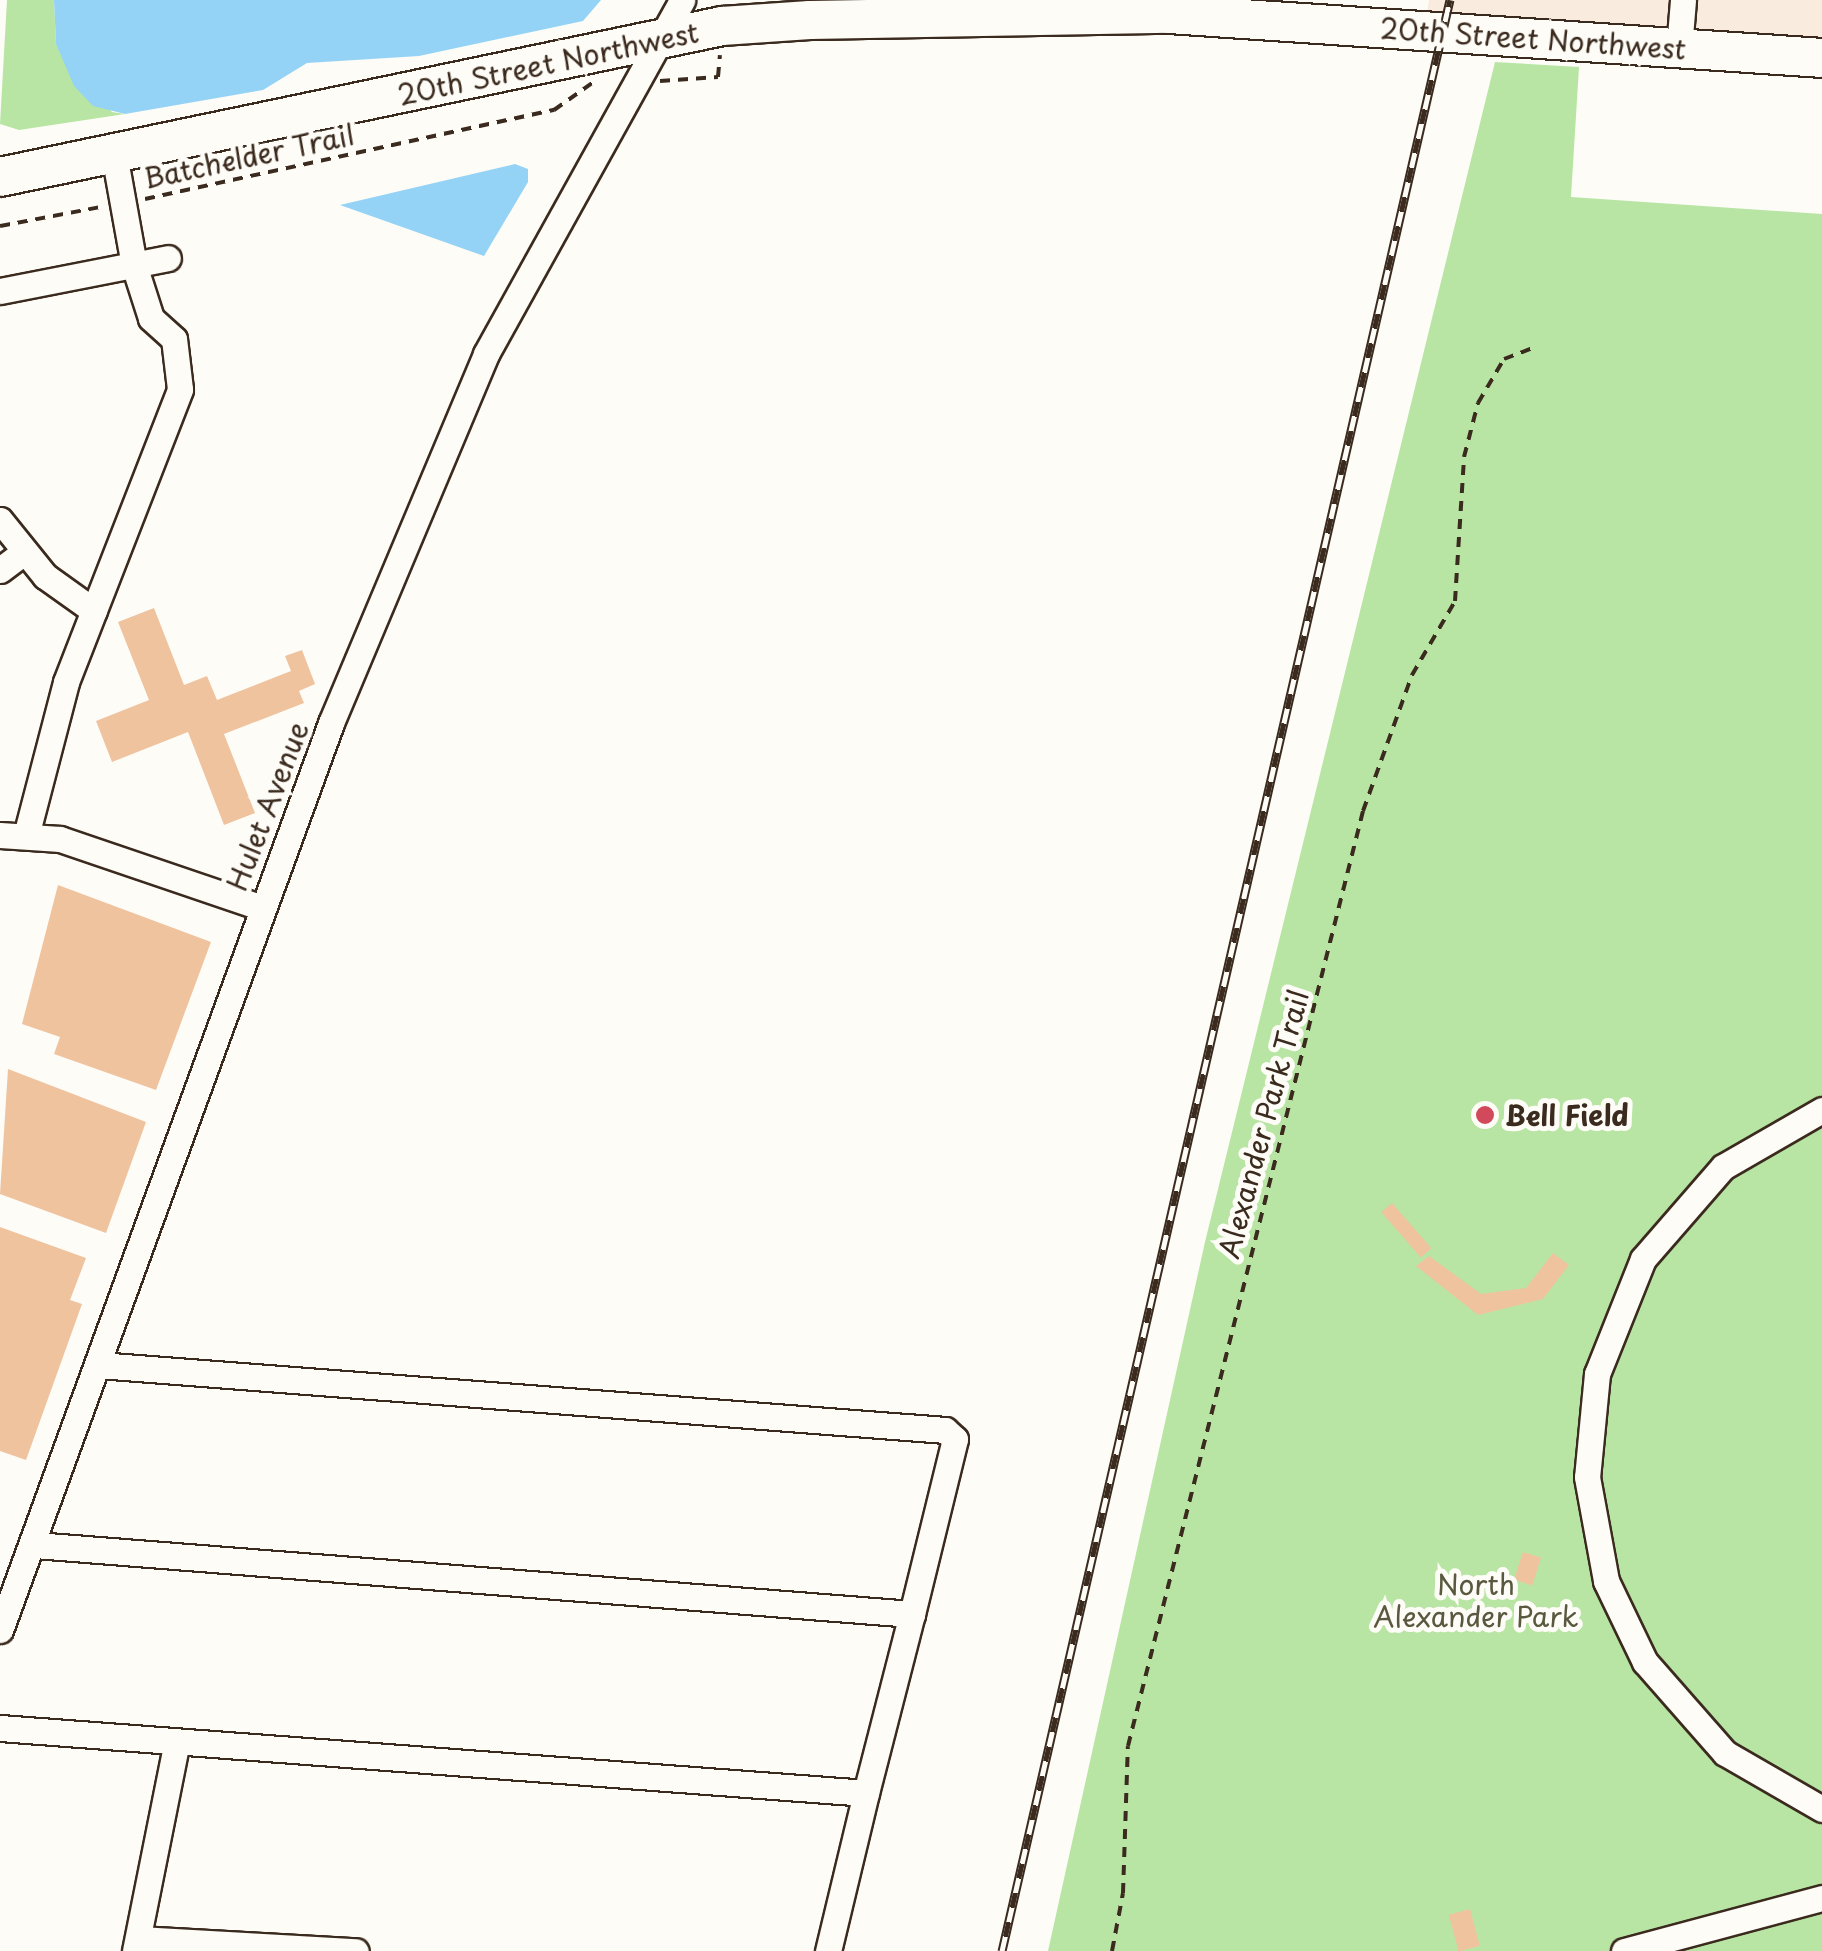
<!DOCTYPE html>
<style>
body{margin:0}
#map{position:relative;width:1822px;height:1951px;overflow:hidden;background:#fdfcf7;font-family:"Playpen Sans",sans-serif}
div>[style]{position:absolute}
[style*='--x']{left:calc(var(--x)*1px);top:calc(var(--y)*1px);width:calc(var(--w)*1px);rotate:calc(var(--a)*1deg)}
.built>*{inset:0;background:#f9ebdd}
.green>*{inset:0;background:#b8e5a4}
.water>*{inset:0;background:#94d3f5}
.building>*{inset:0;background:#f0c39f;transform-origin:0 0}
.path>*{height:4px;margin-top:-2px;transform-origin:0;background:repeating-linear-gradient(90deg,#3b2a1e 0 10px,transparent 0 18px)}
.roads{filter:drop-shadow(2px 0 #3b2a1e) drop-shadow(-2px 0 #3b2a1e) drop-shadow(0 2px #3b2a1e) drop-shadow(0 -2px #3b2a1e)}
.minor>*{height:25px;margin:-12.5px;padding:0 12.5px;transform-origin:12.5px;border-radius:12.5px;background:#fdfcf7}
.highway>*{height:38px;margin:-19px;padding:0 19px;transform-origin:19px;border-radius:19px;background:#fdfcf7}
.rail>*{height:9px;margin-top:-4.5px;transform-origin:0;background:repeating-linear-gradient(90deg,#fdfcf7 0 15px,#3b2a1e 0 30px);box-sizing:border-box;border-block:2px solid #3b2a1e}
.dots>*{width:28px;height:28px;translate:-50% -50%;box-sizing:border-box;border:5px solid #fdfcf7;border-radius:50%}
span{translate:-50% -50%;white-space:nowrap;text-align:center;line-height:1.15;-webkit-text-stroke:10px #fdfcf7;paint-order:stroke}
.street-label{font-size:28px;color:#3b2a1e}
.poi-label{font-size:28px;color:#3b2a1e;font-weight:700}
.left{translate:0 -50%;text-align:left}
.park-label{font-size:28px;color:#5a5940}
</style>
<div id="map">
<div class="built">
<div style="clip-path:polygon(1429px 0,1822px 0,1822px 42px,1427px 14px)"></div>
</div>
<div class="green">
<div style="clip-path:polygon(7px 0,54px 0,56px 44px,112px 112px,125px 114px,19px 130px,0 124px)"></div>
<div style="clip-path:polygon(1495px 62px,1579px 67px,1571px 197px,1822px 214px,1822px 1951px,1048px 1951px,1205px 1242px)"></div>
</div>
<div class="water">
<div style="clip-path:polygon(54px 0,601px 0,583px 21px,419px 56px,307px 63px,263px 90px,125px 114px,93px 106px,74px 86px,56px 44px)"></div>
<div style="clip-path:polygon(515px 164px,528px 169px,528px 182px,484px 256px,340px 205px)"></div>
</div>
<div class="building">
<div style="clip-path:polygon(154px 608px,184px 685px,207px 676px,217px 700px,291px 671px,285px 656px,302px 650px,315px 684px,299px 691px,304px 703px,224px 734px,255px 813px,224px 825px,188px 732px,112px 762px,96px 721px,149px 700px,118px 622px)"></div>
<div style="clip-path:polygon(58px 885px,211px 942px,156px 1090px,54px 1054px,60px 1037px,22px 1024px)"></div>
<div style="clip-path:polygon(8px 1069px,146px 1122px,106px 1233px,0 1194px)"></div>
<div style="left:1392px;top:1203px;width:60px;height:14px;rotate:49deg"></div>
<div style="clip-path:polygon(0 1227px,86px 1258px,70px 1300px,82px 1304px,26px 1460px,0 1451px)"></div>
<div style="clip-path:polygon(1553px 1253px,1569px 1265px,1543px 1299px,1478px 1315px,1416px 1266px,1429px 1256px,1481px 1294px,1526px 1288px)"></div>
<div style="left:1523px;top:1552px;width:19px;height:29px;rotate:18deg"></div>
<div style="left:1470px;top:1909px;width:38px;height:22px;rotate:75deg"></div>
</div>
<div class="path">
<div style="--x:660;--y:81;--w:58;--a:-3.9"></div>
<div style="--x:718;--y:77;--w:22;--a:-85"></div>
<div style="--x:145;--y:199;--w:419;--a:-12.3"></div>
<div style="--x:554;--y:110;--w:47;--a:-35.4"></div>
<div style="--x:0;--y:226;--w:103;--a:-10.7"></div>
<div style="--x:1112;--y:1951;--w:59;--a:-79.3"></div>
<div style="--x:1123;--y:1893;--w:147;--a:-88.1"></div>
<div style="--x:1128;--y:1746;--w:964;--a:-75.89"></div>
<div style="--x:1363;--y:811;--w:145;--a:-70.2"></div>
<div style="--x:1412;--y:675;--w:86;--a:-59.8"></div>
<div style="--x:1455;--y:601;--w:144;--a:-86.4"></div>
<div style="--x:1464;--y:457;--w:56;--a:-75.5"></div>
<div style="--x:1478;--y:403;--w:51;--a:-59.4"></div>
<div style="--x:1504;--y:359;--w:33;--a:-21"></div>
</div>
<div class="roads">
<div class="minor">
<div style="--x:1679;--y:48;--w:48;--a:-85.2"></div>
<div style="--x:0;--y:291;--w:171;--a:-11.1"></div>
<div style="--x:0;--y:520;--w:72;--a:51.2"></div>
<div style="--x:45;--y:576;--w:60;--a:35.5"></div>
<div style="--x:0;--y:570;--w:30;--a:-37"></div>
<div style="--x:27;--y:832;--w:155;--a:-75.4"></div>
<div style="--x:66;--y:682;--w:314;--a:-68.7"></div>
<div style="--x:180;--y:389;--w:50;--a:-96.8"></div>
<div style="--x:174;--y:339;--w:31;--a:-138"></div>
<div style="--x:151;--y:318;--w:56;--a:-107.8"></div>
<div style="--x:134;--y:265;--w:113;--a:-100.2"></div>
<div style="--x:0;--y:835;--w:60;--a:3.8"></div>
<div style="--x:60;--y:839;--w:211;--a:18.8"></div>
<div style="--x:1822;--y:1110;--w:114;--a:150.1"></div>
<div style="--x:1723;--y:1167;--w:122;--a:131"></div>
<div style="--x:1643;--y:1259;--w:124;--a:111.8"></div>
<div style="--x:1597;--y:1374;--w:103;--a:95.5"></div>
<div style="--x:1587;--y:1477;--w:106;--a:79.6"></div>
<div style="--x:1606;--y:1581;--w:90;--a:64.3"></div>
<div style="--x:1645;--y:1662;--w:121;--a:48.7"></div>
<div style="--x:1725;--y:1753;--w:112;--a:30"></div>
<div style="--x:35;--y:1545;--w:880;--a:4.5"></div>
<div style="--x:912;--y:1614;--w:180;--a:-76.2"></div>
<div style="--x:955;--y:1439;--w:13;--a:-138"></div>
<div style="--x:945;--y:1430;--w:848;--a:-175.61"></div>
<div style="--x:0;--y:1630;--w:966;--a:-69.95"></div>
<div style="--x:331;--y:723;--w:400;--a:-67.2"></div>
<div style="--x:486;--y:354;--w:405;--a:-61"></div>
<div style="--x:0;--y:1728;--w:868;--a:4.29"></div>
<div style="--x:866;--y:1793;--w:163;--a:103.5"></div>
<div style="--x:866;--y:1793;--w:185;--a:-75.6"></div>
<div style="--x:138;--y:1939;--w:218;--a:3.2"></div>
<div style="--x:135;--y:1951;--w:210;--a:-78.7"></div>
<div style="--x:1624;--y:1951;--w:205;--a:-15"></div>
</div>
<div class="highway">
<div style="--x:0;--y:177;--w:738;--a:-11.81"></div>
<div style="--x:722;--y:26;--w:88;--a:-3.9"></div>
<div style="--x:810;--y:20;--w:359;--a:-1"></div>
<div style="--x:1169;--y:14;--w:654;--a:3.85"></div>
</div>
</div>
<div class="rail">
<div style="--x:1002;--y:1951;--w:2002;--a:-77.07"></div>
</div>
<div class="dots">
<div style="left:1485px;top:1115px;background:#d1495b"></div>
</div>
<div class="street-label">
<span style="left:1533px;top:38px;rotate:4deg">20th Street Northwest</span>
<span style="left:548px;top:63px;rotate:-12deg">20th Street Northwest</span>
<span style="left:249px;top:156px;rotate:-12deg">Batchelder Trail</span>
<span style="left:267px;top:806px;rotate:-69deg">Hulet Avenue</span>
<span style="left:1263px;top:1124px;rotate:-75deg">Alexander Park Trail</span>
</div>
<div class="poi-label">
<span class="left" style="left:1505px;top:1115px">Bell Field</span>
</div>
<div class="park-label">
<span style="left:1476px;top:1600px">North<br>Alexander Park</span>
</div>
</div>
